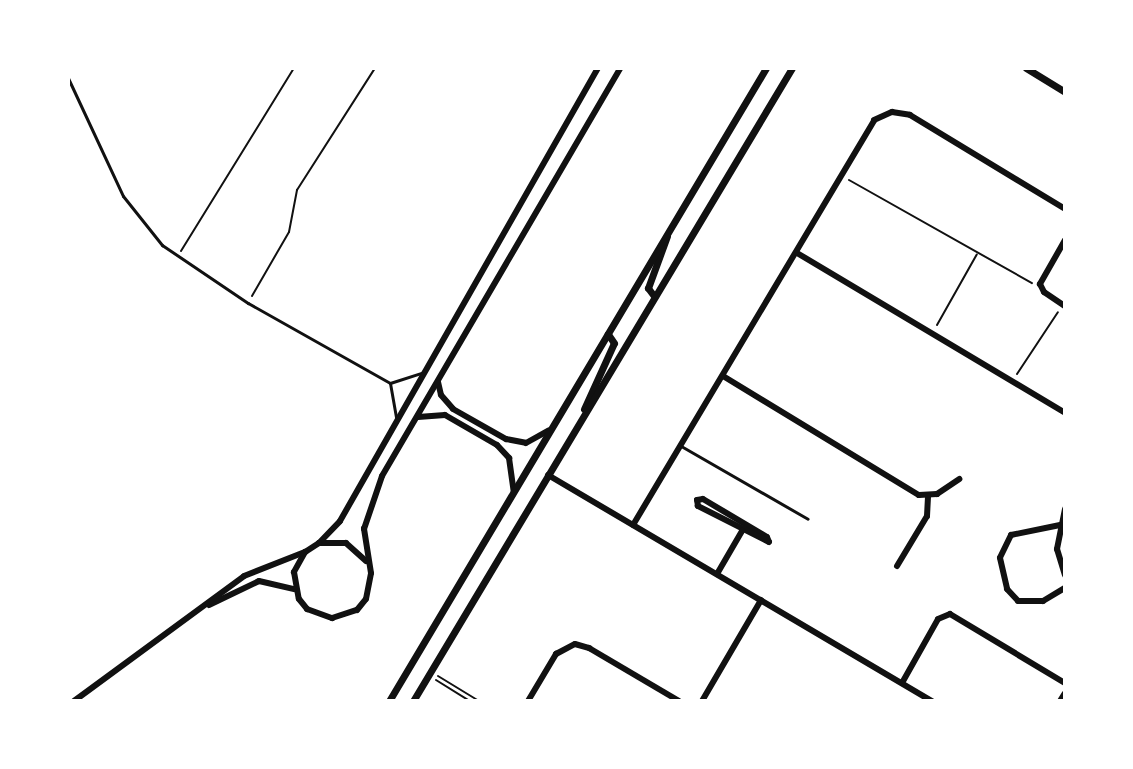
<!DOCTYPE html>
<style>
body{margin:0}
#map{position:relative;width:1133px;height:769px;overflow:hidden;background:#fff;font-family:Overpass,sans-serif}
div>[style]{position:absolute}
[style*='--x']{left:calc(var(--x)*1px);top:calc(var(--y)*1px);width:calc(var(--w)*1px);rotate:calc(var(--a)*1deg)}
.path>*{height:2px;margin:-1px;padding:0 1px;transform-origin:1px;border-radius:1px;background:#111}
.service>*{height:3px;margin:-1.5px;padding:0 1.5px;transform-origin:1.5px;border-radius:1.5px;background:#111}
.minor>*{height:6px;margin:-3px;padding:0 3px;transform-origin:3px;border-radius:3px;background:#111}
.tertiary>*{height:7px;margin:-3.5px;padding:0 3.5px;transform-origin:3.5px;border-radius:3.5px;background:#111}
span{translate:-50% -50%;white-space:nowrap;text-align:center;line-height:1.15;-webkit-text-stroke:6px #fff;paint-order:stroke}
.frame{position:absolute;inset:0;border:70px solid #fff;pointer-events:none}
</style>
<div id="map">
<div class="path">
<div style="--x:849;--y:180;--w:210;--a:29.4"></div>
<div style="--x:181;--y:251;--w:215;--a:-58.3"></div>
<div style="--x:252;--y:296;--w:74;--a:-60"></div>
<div style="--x:289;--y:232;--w:43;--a:-79.2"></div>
<div style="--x:297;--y:190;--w:145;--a:-57.4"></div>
<div style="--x:937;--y:325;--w:81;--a:-60.6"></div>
<div style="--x:1017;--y:374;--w:74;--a:-56.5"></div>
<div style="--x:438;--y:676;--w:48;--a:31.4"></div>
<div style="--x:436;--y:680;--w:40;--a:32"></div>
</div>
<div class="service">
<div style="--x:68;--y:78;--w:130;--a:65"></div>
<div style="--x:123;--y:196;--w:63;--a:51.5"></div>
<div style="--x:162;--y:245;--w:104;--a:34"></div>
<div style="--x:248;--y:303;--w:163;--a:29.4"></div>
<div style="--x:390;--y:383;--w:35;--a:80"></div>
<div style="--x:390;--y:383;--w:33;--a:-18"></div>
<div style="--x:681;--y:446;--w:146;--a:29.9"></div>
</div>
<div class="minor">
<div style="--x:1065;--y:240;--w:51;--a:119.6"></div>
<div style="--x:1040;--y:284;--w:9;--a:63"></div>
<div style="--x:1044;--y:292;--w:25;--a:34"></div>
<div style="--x:797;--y:253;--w:312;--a:30.8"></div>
<div style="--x:723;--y:376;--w:229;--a:31.3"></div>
<div style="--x:919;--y:495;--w:18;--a:-3"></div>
<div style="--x:937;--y:494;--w:27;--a:-34"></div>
<div style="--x:438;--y:382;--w:13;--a:77"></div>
<div style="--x:441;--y:395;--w:18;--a:49"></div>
<div style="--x:453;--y:409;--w:61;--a:29.5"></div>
<div style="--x:506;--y:439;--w:20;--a:11"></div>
<div style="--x:526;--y:443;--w:26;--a:-29"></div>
<div style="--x:418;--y:417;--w:27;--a:-4"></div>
<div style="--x:445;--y:415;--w:60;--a:30"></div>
<div style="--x:497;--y:445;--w:18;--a:47"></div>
<div style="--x:509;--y:458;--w:34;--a:82"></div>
<div style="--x:548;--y:475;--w:446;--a:30.5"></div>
<div style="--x:703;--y:499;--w:74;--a:30.7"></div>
<div style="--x:767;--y:537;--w:5;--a:68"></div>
<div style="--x:769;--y:542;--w:80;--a:-153.1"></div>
<div style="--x:698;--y:506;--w:6;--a:-99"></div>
<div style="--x:697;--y:500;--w:6;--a:-9"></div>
<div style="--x:1065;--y:509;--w:41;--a:101.3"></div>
<div style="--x:1057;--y:549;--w:27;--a:73"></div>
<div style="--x:633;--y:525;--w:471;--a:-59.2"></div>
<div style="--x:874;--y:120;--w:20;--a:-24"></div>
<div style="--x:892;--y:112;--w:18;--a:9"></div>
<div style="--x:910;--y:115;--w:181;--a:31.2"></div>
<div style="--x:1060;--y:525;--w:50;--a:168.5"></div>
<div style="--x:1011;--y:535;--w:25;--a:116"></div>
<div style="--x:1000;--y:558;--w:32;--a:77"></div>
<div style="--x:1007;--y:589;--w:16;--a:47"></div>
<div style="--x:1018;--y:601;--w:25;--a:0"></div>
<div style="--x:1043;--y:601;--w:26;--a:-31"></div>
<div style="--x:319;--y:543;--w:30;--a:-46"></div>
<div style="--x:340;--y:521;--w:521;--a:-60.34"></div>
<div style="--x:366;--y:561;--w:27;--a:-138"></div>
<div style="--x:346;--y:543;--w:27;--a:180"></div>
<div style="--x:319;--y:543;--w:17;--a:147"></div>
<div style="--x:305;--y:552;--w:23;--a:119"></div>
<div style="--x:294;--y:572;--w:27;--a:80"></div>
<div style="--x:299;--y:599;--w:13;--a:51"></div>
<div style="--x:307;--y:609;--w:27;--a:20"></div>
<div style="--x:332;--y:618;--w:26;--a:-18"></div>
<div style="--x:357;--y:610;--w:14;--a:-51"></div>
<div style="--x:366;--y:599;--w:26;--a:-79"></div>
<div style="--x:371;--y:573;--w:45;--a:-99"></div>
<div style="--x:364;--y:529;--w:56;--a:-71.2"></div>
<div style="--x:382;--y:476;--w:472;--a:-59.7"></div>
<div style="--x:897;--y:566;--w:58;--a:-59"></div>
<div style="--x:927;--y:516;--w:20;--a:-87"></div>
<div style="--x:717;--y:574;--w:50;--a:-59.8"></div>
<div style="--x:209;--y:605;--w:55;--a:-25.6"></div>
<div style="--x:259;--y:581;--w:36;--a:13"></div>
<div style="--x:902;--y:683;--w:73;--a:-60.6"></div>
<div style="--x:938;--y:619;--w:13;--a:-23"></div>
<div style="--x:950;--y:614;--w:134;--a:31"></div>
<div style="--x:74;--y:701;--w:211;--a:-36.3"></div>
<div style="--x:244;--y:576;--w:66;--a:-21.5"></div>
<div style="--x:528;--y:701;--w:55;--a:-59.2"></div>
<div style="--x:556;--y:654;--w:21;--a:-28"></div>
<div style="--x:575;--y:644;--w:15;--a:16"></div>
<div style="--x:589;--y:648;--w:104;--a:30.5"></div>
<div style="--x:702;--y:701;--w:117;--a:-59.7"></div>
<div style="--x:1060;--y:701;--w:9;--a:-58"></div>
</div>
<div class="tertiary">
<div style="--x:1026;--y:68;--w:46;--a:31.6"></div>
<div style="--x:654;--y:296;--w:10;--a:-127"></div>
<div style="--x:648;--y:288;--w:55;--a:-69.9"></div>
<div style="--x:584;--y:409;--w:72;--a:-65.6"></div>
<div style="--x:614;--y:343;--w:11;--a:-124"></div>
<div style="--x:389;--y:701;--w:737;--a:-59.22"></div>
<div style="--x:413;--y:701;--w:738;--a:-59.09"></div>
</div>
<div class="frame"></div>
</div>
